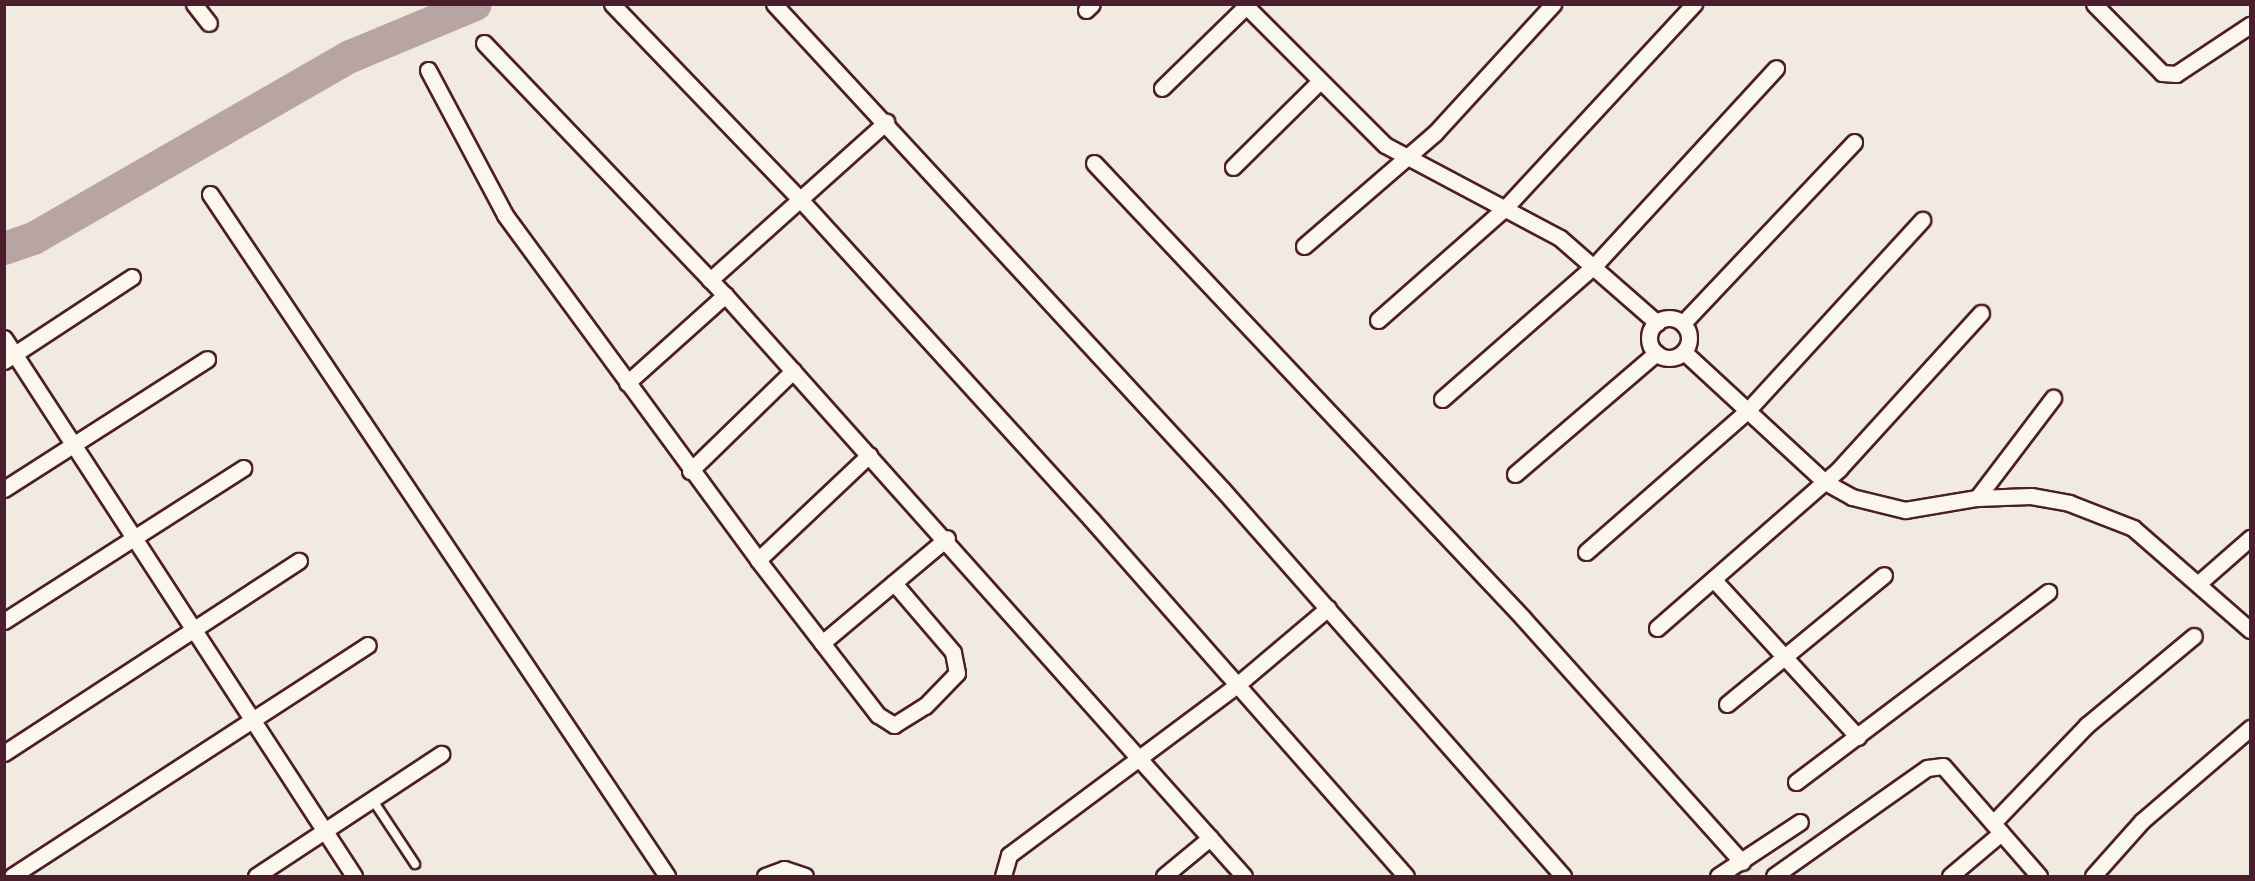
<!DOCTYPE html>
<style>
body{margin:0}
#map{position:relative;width:2255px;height:881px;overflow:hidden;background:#f0eae0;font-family:"Balsamiq Sans",sans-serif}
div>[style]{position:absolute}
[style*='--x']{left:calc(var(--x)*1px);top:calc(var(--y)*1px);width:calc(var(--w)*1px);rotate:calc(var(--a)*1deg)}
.river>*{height:33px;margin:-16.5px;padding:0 16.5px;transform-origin:16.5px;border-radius:16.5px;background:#b8a4a2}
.roads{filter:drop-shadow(2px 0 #4a1f2b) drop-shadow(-2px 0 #4a1f2b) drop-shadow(0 2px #4a1f2b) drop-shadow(0 -2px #4a1f2b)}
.service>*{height:8px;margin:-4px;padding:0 4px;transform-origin:4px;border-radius:4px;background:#fbf7ec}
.minor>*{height:15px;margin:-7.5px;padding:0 7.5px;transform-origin:7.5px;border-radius:7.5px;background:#fbf7ec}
.minor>.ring{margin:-7.5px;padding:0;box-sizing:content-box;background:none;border:15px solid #fbf7ec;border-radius:50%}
span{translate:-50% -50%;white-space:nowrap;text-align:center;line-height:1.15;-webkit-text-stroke:4.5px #fbf7ec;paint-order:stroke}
.frame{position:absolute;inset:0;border:6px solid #4a1f2b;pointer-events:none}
</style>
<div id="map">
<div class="river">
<div style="--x:4;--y:248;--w:31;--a:-19"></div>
<div style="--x:33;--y:238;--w:366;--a:-29.9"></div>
<div style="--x:350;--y:56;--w:135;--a:-22.6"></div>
</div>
<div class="roads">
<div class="service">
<div style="--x:372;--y:799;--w:78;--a:56.5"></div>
</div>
<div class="minor">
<div style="--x:194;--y:4;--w:24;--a:52"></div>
<div style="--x:612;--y:4;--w:268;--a:46.1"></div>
<div style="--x:798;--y:197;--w:435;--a:47.7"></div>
<div style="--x:1091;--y:519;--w:476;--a:48.6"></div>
<div style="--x:774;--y:4;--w:660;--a:47.27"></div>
<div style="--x:1222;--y:489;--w:516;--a:48.62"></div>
<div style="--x:1244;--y:4;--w:199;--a:45"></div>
<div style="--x:1385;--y:145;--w:198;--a:28"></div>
<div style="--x:1560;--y:238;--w:129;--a:41.2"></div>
<div style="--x:2094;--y:4;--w:97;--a:45.4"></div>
<div style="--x:2162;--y:73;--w:14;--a:4"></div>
<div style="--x:2176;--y:74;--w:89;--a:-33.5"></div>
<div style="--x:1086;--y:10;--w:8;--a:-45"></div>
<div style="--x:484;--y:43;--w:349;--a:46.3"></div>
<div style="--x:725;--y:295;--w:779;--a:48.23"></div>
<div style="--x:428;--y:70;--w:164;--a:62"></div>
<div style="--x:505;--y:215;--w:428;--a:53.7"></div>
<div style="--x:758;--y:560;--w:196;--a:52.3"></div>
<div style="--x:878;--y:715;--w:19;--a:32"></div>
<div style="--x:894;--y:725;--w:36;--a:-32"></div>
<div style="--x:925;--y:706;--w:46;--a:-45.9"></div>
<div style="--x:957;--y:673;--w:21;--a:-101"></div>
<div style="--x:953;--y:652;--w:91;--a:-130.5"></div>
<div style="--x:1162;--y:88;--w:117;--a:-44.3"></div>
<div style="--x:1094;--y:163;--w:625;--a:46.68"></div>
<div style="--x:1523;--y:618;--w:328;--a:48.1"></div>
<div style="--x:1233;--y:167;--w:121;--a:-44.7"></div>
<div style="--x:210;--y:194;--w:821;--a:56.17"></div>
<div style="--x:1304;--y:246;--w:173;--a:-40.8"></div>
<div style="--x:1435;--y:133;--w:175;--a:-47.5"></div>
<div style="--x:710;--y:280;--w:237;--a:-41.9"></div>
<div class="ring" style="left:1649px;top:318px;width:25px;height:25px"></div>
<div style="--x:1378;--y:320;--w:171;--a:-41.4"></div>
<div style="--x:1506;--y:207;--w:277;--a:-47.2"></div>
<div style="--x:1683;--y:323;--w:249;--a:-46.6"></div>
<div style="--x:4;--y:338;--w:642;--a:56.95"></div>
<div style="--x:1684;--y:352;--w:192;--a:42.7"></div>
<div style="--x:1825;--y:482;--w:31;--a:29"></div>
<div style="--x:1852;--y:497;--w:55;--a:13.8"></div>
<div style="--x:1905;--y:510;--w:73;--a:-9.5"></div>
<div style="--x:1977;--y:498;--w:54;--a:-2.1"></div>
<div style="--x:2031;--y:496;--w:39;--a:10"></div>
<div style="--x:2069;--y:503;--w:69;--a:21.3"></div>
<div style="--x:2133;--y:528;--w:155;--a:41.1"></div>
<div style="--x:4;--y:361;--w:153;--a:-33.3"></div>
<div style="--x:627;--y:383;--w:132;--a:-41.9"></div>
<div style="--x:1442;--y:399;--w:205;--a:-41.2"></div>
<div style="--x:1596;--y:264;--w:266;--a:-47.4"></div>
<div style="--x:690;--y:471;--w:144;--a:-44.2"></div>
<div style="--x:1515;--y:474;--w:186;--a:-40.6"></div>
<div style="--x:4;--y:489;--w:241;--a:-32.6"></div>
<div style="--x:1977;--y:498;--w:126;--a:-52.8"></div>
<div style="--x:1586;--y:552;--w:215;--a:-41.2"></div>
<div style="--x:1748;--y:410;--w:258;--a:-47.5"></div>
<div style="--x:758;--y:560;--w:153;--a:-43.4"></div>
<div style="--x:1714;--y:580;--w:213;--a:47.5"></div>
<div style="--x:2200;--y:582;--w:67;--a:-41.3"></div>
<div style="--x:4;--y:621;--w:284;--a:-32.6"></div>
<div style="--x:1657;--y:628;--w:242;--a:-41.1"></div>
<div style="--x:1839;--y:469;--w:211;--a:-47.7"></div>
<div style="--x:822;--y:643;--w:163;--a:-40"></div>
<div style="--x:1727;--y:704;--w:203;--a:-39.4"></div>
<div style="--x:4;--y:753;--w:352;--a:-33.1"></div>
<div style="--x:1796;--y:782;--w:316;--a:-37"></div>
<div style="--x:1993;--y:823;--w:136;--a:-46.2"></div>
<div style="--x:2087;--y:725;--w:139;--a:-39.8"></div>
<div style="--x:12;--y:876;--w:424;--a:-33"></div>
<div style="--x:256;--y:876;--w:222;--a:-33.4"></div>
<div style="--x:765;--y:876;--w:20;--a:-20"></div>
<div style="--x:784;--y:869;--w:22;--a:18"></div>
<div style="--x:1003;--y:876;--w:22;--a:-74"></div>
<div style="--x:1009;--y:855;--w:284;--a:-36.7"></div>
<div style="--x:1237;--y:685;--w:119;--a:-40.2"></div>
<div style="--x:1164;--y:876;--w:60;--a:-39.6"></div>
<div style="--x:1718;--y:876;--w:98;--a:-33.4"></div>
<div style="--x:1774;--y:876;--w:187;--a:-35.2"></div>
<div style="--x:1927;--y:768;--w:16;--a:-7"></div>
<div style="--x:1943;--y:766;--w:146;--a:48.9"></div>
<div style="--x:1950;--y:876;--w:67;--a:-40.1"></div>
<div style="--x:2093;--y:876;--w:74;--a:-48.3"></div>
<div style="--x:2142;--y:821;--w:143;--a:-40.7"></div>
</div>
</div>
<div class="frame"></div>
</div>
